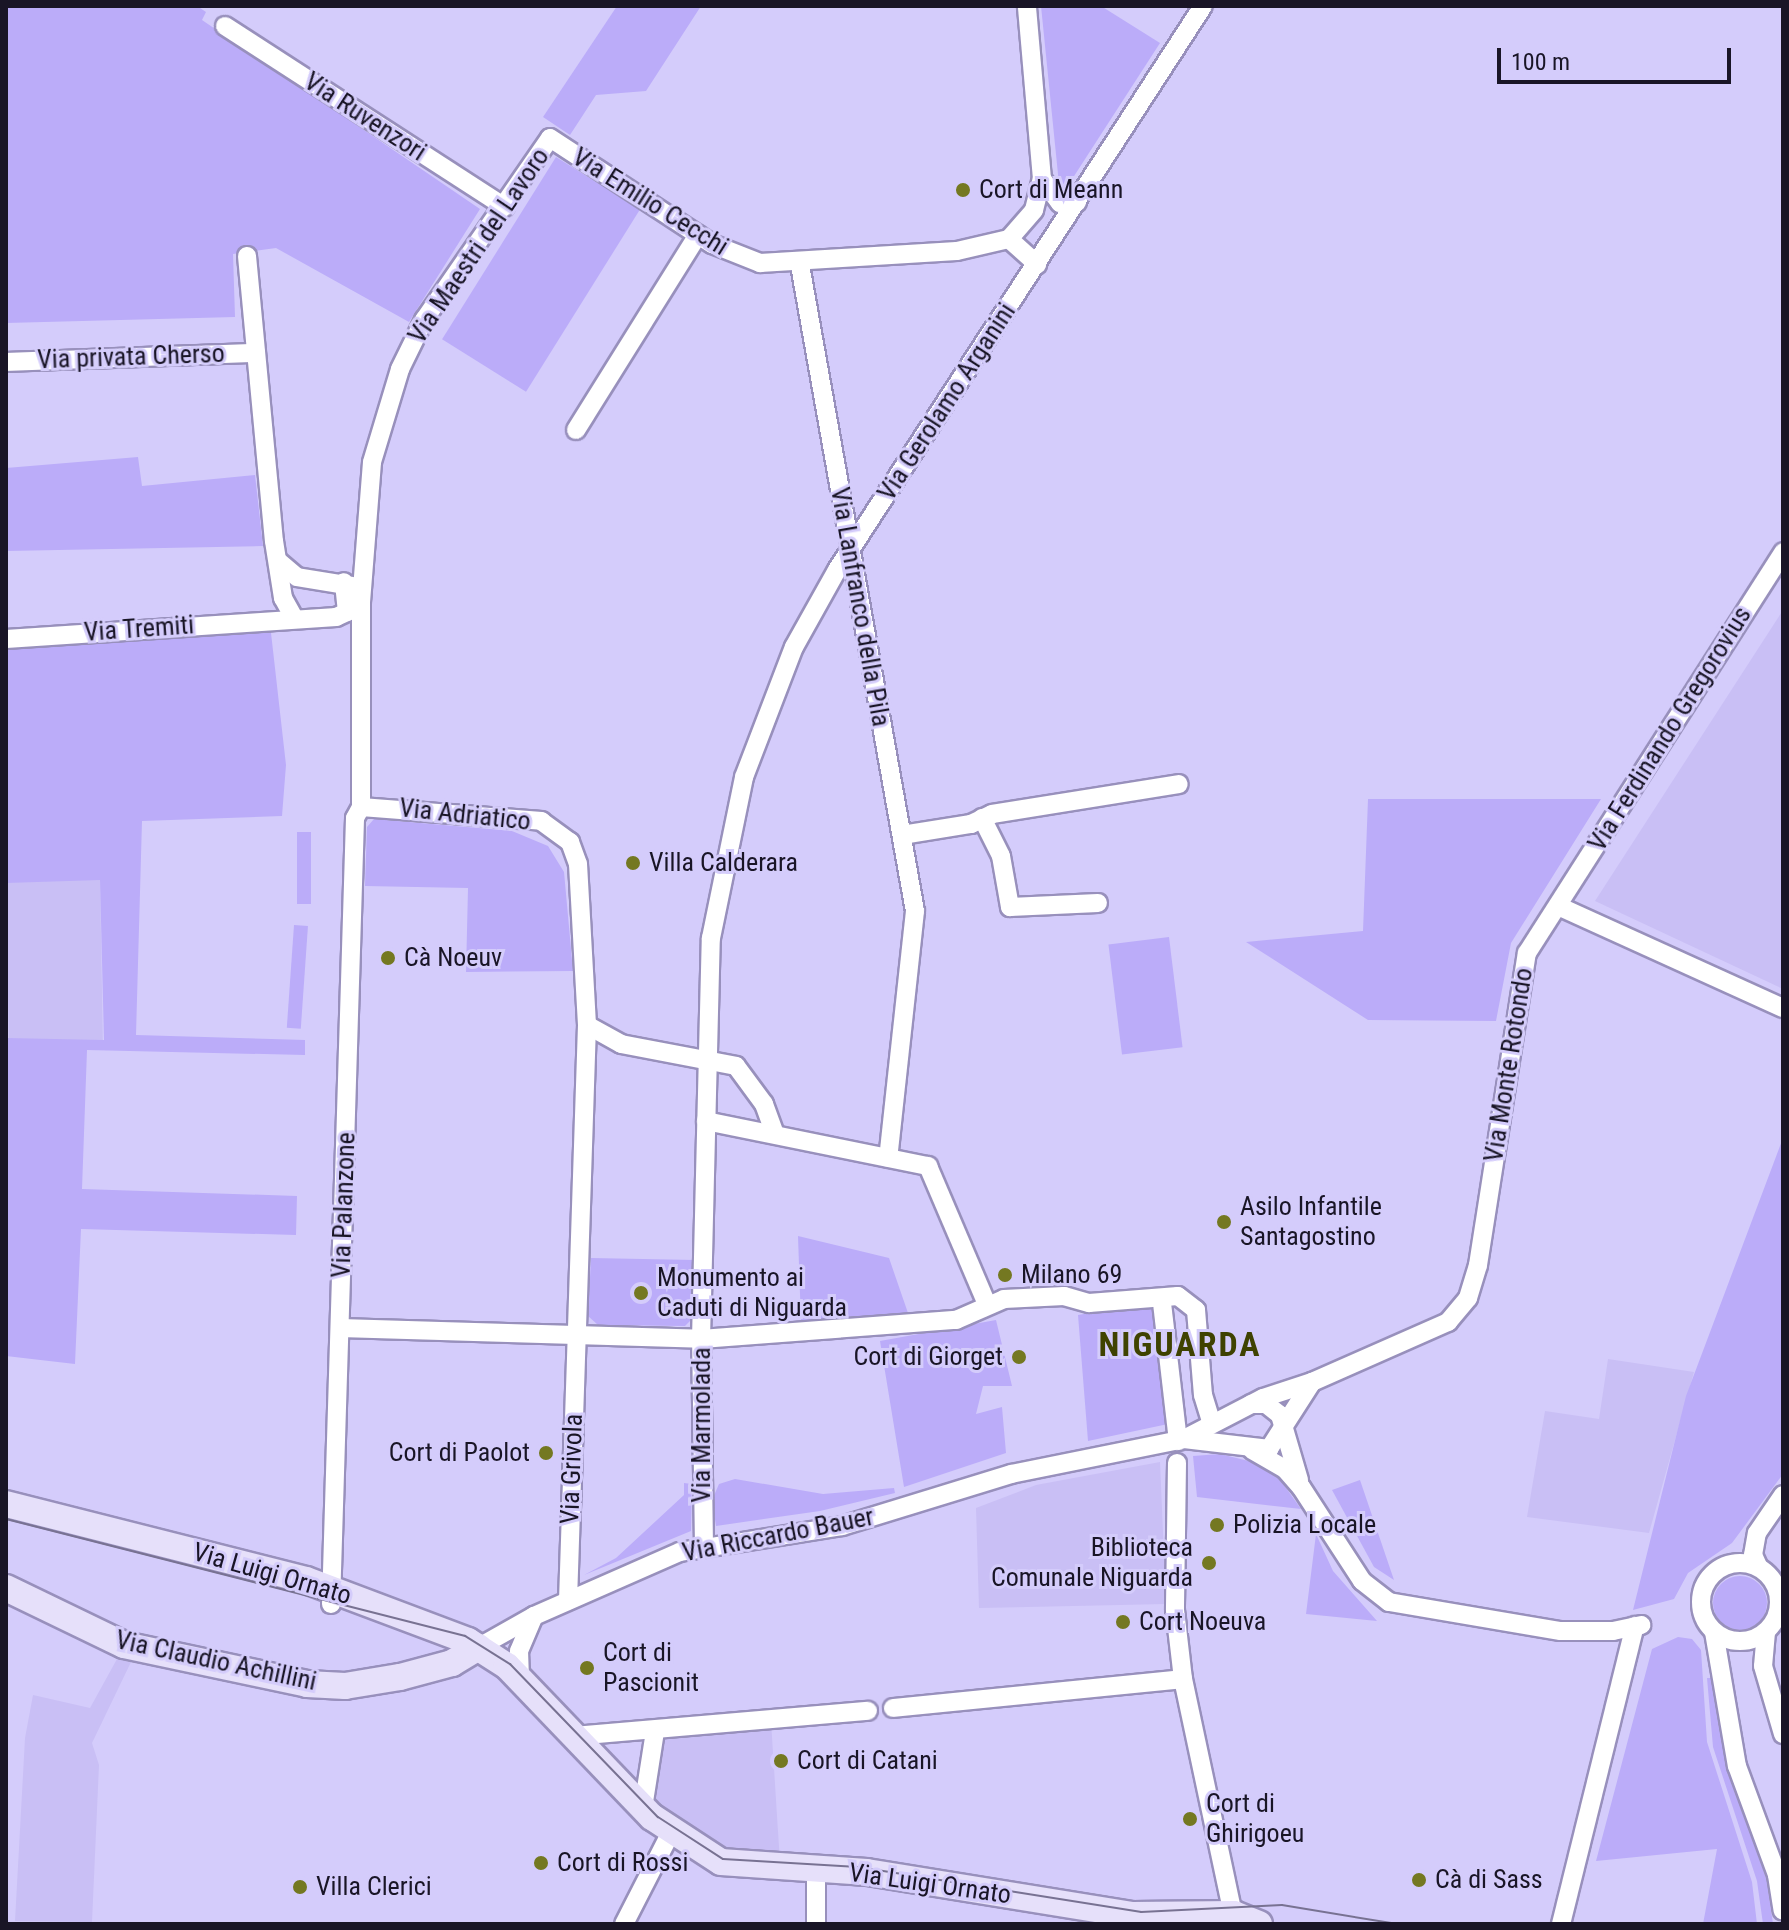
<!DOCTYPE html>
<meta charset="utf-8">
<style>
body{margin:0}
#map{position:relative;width:1789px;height:1930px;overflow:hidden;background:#d4ccfb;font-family:"Roboto Condensed",sans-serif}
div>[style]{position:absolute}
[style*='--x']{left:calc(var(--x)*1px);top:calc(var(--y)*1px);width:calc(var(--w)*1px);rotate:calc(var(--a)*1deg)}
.built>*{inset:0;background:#c9bff5;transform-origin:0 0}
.green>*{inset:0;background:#bbacf9;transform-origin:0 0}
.round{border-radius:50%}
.roads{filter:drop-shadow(2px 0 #9890bc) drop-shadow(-2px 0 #9890bc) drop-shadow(0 2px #9890bc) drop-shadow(0 -2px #9890bc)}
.street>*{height:18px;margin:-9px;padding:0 9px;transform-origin:9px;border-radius:9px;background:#fff}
.street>.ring{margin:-9px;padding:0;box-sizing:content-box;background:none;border:18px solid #fff;border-radius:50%}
.secondary>*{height:26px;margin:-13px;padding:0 13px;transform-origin:13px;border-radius:13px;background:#e6e0fa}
.tram>*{height:2px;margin:-1px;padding:0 1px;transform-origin:1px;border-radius:1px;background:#787292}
.dots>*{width:22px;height:22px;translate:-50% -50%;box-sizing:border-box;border:4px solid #d4ccfb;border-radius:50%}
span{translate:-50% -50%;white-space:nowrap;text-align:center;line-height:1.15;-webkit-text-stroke:6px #d4ccfb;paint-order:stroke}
.street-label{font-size:26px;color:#191526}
.poi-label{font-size:26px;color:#191526}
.left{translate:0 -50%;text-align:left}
.right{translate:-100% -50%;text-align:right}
.district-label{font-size:34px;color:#3f4201;font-weight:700;letter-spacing:2px}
.frame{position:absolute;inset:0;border:8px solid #191526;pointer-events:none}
.scale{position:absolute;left:1497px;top:48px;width:234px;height:36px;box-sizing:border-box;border:4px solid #191526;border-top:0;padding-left:10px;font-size:24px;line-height:28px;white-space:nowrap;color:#191526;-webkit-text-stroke:6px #d4ccfb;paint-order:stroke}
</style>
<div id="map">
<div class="built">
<div style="clip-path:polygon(1783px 610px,1783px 989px,1595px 901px)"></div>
<div style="left:100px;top:879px;width:162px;height:94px;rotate:89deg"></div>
<div style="clip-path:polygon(1608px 1359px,1694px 1372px,1649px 1533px,1527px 1517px,1545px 1411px,1599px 1419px)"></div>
<div style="clip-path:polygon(1160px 1462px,1166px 1604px,979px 1608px,976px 1508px,1036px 1485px)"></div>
<div style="clip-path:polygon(117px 1659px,131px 1662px,92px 1743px,99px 1765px,92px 1922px,15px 1921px,25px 1738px,33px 1695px,90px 1708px)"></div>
<div style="clip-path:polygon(771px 1721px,780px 1863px,746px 1862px,647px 1803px,658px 1733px)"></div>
</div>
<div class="green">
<div style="clip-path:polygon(6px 6px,197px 6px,206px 12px,202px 20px,480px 209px,409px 322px,276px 248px,233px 254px,235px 317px,6px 323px)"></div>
<div style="clip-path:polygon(617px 6px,701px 6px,646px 91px,596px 95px,570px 135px,543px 117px)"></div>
<div style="clip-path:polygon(1041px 6px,1101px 6px,1160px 43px,1067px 187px,1059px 184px)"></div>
<div style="left:556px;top:157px;width:99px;height:215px;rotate:32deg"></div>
<div style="clip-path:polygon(138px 457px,142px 486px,255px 475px,263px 546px,6px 551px,6px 468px)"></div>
<div style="clip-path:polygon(270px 624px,286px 765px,282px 816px,142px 821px,136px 1035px,305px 1040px,305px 1055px,87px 1050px,82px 1189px,297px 1196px,296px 1235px,81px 1229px,75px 1364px,6px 1356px,6px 1038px,104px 1040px,100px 880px,6px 883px,6px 647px)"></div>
<div style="clip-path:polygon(1368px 799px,1601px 799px,1511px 943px,1496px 1021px,1368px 1020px,1246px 942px,1363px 931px)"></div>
<div style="clip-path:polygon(374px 819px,512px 831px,548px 846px,564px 872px,573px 971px,466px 972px,468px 888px,365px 886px,367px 827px)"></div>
<div style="left:297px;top:832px;width:14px;height:72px"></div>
<div style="left:294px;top:925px;width:14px;height:103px;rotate:4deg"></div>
<div style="left:1169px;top:937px;width:111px;height:61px;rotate:83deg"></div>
<div style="clip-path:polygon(1783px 1138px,1783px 1474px,1732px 1543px,1688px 1573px,1674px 1599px,1633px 1610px,1686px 1396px)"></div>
<div style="clip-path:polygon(798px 1236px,889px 1258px,908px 1313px,801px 1323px)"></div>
<div style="clip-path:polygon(591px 1258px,695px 1260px,693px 1318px,685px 1326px,598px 1325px,588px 1316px)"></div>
<div style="clip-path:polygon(1142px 1304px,1154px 1308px,1168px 1424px,1088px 1441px,1078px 1315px)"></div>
<div style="clip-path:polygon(996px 1320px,1012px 1386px,983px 1386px,976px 1414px,1002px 1407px,1006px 1453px,904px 1487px,880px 1341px)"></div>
<div style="clip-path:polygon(1220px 1454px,1261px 1464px,1279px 1478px,1301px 1509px,1197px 1497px,1193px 1456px)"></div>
<div style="clip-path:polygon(735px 1479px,823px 1494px,894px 1488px,895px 1493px,820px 1511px,716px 1526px,712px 1500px,719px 1484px)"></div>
<div style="clip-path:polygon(1360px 1480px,1394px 1580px,1374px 1567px,1332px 1490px)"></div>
<div style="clip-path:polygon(684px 1483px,692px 1484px,691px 1531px,584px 1575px,616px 1558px,684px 1495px)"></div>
<div style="clip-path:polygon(1316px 1534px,1333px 1571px,1377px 1621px,1306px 1614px)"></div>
<div class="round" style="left:1713px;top:1576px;width:54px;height:54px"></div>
<div style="clip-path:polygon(1678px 1637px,1692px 1639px,1701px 1650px,1707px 1742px,1752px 1882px,1757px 1924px,1703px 1924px,1717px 1849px,1596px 1861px,1652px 1649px)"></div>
<div style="clip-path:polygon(1707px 1678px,1712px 1678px,1724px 1750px,1767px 1881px,1773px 1924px,1763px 1924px,1757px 1881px,1713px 1747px)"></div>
</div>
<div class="roads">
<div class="street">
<div style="--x:225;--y:26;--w:333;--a:32.9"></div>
<div style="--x:1042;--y:179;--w:30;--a:53"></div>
<div style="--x:1060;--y:203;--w:17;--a:-3"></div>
<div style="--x:1009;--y:239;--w:38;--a:42"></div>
<div style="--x:247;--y:256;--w:286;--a:84.6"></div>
<div style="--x:274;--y:541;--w:58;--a:81"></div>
<div style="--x:283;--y:598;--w:23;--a:61"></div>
<div style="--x:800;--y:265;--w:656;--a:79.91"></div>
<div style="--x:915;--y:911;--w:248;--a:96.2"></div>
<div style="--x:6;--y:362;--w:250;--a:-2.1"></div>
<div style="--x:576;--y:430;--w:230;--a:-58"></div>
<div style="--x:278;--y:561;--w:25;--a:40"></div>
<div style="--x:297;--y:577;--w:56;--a:9.3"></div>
<div style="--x:6;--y:639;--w:331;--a:-3.8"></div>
<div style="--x:336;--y:617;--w:12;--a:-24"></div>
<div style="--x:347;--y:612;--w:30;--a:-96"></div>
<div style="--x:361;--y:807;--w:181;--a:4.4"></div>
<div style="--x:541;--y:821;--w:36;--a:36"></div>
<div style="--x:570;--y:842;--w:23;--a:70"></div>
<div style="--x:578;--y:864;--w:161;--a:86.8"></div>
<div style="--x:587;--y:1025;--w:576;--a:91.89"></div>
<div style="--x:982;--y:818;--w:42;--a:63.4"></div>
<div style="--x:1001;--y:856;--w:52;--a:80"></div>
<div style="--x:1010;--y:907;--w:88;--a:-2.6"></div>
<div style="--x:902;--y:835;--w:70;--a:-9.1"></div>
<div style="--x:971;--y:824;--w:23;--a:-25"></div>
<div style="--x:992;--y:814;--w:189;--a:-9.1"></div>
<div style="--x:1558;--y:906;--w:247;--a:24.4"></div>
<div style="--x:587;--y:1025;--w:39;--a:29"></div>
<div style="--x:621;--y:1044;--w:117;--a:10.8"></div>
<div style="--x:736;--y:1066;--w:47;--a:53.6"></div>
<div style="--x:764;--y:1104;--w:32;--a:70"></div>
<div style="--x:706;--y:1121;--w:227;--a:11.5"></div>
<div style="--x:928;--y:1166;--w:150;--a:66.9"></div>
<div style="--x:1162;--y:1303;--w:139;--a:83.4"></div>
<div style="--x:340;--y:1328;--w:361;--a:1.7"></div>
<div style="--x:701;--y:1339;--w:256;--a:-4.3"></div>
<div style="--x:956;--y:1320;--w:52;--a:-23.6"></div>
<div style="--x:1004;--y:1299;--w:60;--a:-2.9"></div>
<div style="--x:1064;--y:1296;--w:26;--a:16"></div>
<div style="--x:1089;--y:1303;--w:89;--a:-4.5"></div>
<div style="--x:1178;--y:1296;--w:23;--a:38"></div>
<div style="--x:1196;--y:1310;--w:85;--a:85.3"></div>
<div style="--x:1203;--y:1395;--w:30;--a:73"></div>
<div style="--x:1251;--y:1404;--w:15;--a:0"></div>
<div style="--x:1266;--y:1404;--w:18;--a:38"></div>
<div style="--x:1280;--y:1415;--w:68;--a:73.7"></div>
<div style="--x:1184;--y:1439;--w:86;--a:6.7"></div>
<div style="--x:1269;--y:1449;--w:80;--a:-57.3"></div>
<div style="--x:1252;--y:1450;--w:39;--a:30"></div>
<div style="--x:1286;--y:1470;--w:23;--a:49"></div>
<div style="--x:1301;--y:1487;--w:112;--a:57"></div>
<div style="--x:1362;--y:1581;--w:34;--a:38"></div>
<div style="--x:1389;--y:1602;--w:174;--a:9.6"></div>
<div style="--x:1561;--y:1631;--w:52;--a:0"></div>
<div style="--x:1613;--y:1631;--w:29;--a:-12"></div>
<div style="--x:1177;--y:1463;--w:147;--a:90.8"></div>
<div style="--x:1175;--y:1610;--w:69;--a:83.4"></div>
<div style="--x:1183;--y:1679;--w:250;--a:78"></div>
<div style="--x:704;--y:1547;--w:208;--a:-90.8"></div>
<div style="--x:701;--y:1339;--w:401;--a:-88.6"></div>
<div style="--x:711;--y:938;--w:164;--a:-78.4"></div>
<div style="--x:744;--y:777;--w:139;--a:-69"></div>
<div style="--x:794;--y:647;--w:88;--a:-60.8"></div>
<div style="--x:837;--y:570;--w:672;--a:-57.02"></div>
<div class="ring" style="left:1701px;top:1563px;width:60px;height:60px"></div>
<div style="--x:1758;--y:1566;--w:12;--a:-114"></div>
<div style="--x:1753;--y:1555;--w:22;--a:-80"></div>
<div style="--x:1757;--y:1533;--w:46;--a:-55.6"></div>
<div style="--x:331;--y:1604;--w:786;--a:-88.25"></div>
<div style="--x:355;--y:818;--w:13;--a:-61"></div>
<div style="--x:361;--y:807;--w:205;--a:-90"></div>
<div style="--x:361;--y:602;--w:140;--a:-85.5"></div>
<div style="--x:372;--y:462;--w:97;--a:-73.2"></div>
<div style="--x:400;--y:369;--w:55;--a:-63.9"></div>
<div style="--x:424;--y:320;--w:221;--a:-55.3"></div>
<div style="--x:550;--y:138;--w:194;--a:33.2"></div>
<div style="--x:712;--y:244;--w:52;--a:21.6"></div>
<div style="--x:760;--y:263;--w:197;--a:-3.5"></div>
<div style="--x:957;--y:251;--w:53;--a:-13"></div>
<div style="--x:1009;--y:239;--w:38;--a:-49"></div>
<div style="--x:1034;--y:210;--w:32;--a:-76"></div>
<div style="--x:1042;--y:179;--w:174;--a:-95"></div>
<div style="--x:1714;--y:1632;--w:136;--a:80.3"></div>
<div style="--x:1737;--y:1766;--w:116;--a:69.8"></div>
<div style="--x:1777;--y:1875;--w:36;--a:81"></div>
<div style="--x:1766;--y:1632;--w:34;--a:95"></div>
<div style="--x:1763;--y:1666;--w:71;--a:73.6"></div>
<div style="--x:479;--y:1647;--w:63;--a:-29.4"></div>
<div style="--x:534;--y:1616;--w:159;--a:-23.7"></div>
<div style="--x:680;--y:1552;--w:164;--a:-9.1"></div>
<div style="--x:842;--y:1526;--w:177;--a:-17.1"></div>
<div style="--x:1011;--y:1474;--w:177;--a:-11.4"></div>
<div style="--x:1184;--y:1439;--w:89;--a:-27.4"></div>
<div style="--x:1263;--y:1398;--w:52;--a:-18.1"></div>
<div style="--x:1312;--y:1382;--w:149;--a:-23.8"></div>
<div style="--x:1448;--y:1322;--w:31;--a:-50"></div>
<div style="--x:1468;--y:1298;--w:34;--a:-73"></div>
<div style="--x:1478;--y:1265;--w:316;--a:-81.1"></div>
<div style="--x:1527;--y:953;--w:476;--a:-57.4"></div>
<div style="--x:520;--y:1679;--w:28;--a:-92"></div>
<div style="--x:519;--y:1651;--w:38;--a:-67"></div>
<div style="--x:893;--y:1708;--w:291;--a:-5.7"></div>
<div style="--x:574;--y:1736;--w:295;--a:-4.9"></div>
<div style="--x:643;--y:1808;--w:78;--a:-81.1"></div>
<div style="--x:624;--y:1924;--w:103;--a:-62.9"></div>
<div style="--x:816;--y:1924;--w:55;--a:-90"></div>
<div style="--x:1561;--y:1924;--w:307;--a:-76.1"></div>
</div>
<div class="secondary">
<div style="--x:6;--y:1504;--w:309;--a:14.2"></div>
<div style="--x:306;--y:1580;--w:173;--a:20.6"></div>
<div style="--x:468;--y:1641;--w:46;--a:32.7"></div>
<div style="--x:507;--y:1666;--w:209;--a:46.2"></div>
<div style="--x:652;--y:1817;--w:82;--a:33.1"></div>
<div style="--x:721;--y:1862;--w:146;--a:3.9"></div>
<div style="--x:867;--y:1872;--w:269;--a:9.2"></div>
<div style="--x:1133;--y:1915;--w:101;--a:-0.6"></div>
<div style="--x:1234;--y:1914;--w:27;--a:22"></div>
<div style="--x:6;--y:1588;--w:131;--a:25.8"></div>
<div style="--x:124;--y:1645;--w:187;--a:12"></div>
<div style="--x:307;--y:1684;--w:38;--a:3"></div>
<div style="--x:345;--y:1686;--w:56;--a:-9.3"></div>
<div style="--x:400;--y:1677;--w:54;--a:-15.1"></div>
<div style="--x:452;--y:1663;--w:31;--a:-31"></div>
</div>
</div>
<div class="tram">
<div style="--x:6;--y:1519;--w:474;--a:14.3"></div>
<div style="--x:465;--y:1636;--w:53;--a:31.9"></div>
<div style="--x:510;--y:1664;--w:213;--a:46"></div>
<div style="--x:658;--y:1817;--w:77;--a:32.9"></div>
<div style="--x:723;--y:1859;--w:135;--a:3.4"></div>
<div style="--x:858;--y:1867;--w:287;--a:9"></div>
<div style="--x:1141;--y:1912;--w:141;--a:-2.8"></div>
<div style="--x:1282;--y:1905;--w:117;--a:9.4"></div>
</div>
<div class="dots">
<div style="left:963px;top:190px;background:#747821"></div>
<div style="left:633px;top:863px;background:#747821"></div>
<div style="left:388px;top:958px;background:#747821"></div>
<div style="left:1224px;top:1222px;background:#747821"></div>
<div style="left:1005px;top:1275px;background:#747821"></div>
<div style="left:641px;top:1293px;background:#747821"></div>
<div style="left:1019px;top:1357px;background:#747821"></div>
<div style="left:546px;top:1453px;background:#747821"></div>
<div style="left:1217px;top:1525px;background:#747821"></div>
<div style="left:1209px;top:1563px;background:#747821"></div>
<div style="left:1123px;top:1622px;background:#747821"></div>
<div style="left:587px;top:1668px;background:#747821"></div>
<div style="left:781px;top:1761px;background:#747821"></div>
<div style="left:1190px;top:1819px;background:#747821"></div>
<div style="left:541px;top:1863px;background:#747821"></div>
<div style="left:1419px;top:1880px;background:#747821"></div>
<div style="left:300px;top:1887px;background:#747821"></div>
</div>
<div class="street-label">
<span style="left:365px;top:117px;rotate:33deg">Via Ruvenzori</span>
<span style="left:650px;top:202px;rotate:32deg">Via Emilio Cecchi</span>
<span style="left:479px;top:246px;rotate:-56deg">Via Maestri del Lavoro</span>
<span style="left:131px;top:357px;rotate:-2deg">Via privata Cherso</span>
<span style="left:947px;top:402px;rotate:-57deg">Via Gerolamo Arganini</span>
<span style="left:860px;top:607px;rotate:80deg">Via Lanfranco della Pila</span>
<span style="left:139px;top:629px;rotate:-4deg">Via Tremiti</span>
<span style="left:1670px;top:729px;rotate:-58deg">Via Ferdinando Gregorovius</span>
<span style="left:465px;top:815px;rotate:6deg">Via Adriatico</span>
<span style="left:1509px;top:1065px;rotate:-81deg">Via Monte Rotondo</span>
<span style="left:344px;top:1205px;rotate:-88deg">Via Palanzone</span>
<span style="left:702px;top:1425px;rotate:-90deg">Via Marmolada</span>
<span style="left:572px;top:1469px;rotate:-88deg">Via Grivola</span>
<span style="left:778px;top:1535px;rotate:-11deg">Via Riccardo Bauer</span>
<span style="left:272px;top:1574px;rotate:16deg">Via Luigi Ornato</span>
<span style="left:216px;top:1661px;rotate:12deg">Via Claudio Achillini</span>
<span style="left:930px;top:1884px;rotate:8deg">Via Luigi Ornato</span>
</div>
<div class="poi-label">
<span class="left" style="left:979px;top:190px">Cort di Meann</span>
<span class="left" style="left:649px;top:863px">Villa Calderara</span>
<span class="left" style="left:404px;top:958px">Cà Noeuv</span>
<span class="left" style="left:1240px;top:1222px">Asilo Infantile<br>Santagostino</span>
<span class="left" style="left:1021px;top:1275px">Milano 69</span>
<span class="left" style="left:657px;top:1293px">Monumento ai<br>Caduti di Niguarda</span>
<span class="right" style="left:1003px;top:1357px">Cort di Giorget</span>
<span class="right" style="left:530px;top:1453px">Cort di Paolot</span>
<span class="left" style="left:1233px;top:1525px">Polizia Locale</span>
<span class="right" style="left:1193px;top:1563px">Biblioteca<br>Comunale Niguarda</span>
<span class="left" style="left:1139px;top:1622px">Cort Noeuva</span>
<span class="left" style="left:603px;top:1668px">Cort di<br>Pascionit</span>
<span class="left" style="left:797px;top:1761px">Cort di Catani</span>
<span class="left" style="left:1206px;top:1819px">Cort di<br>Ghirigoeu</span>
<span class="left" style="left:557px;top:1863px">Cort di Rossi</span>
<span class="left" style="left:1435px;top:1880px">Cà di Sass</span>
<span class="left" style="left:316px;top:1887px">Villa Clerici</span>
</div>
<div class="district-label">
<span style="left:1180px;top:1345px">NIGUARDA</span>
</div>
<div class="frame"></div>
<div class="scale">100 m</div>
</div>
